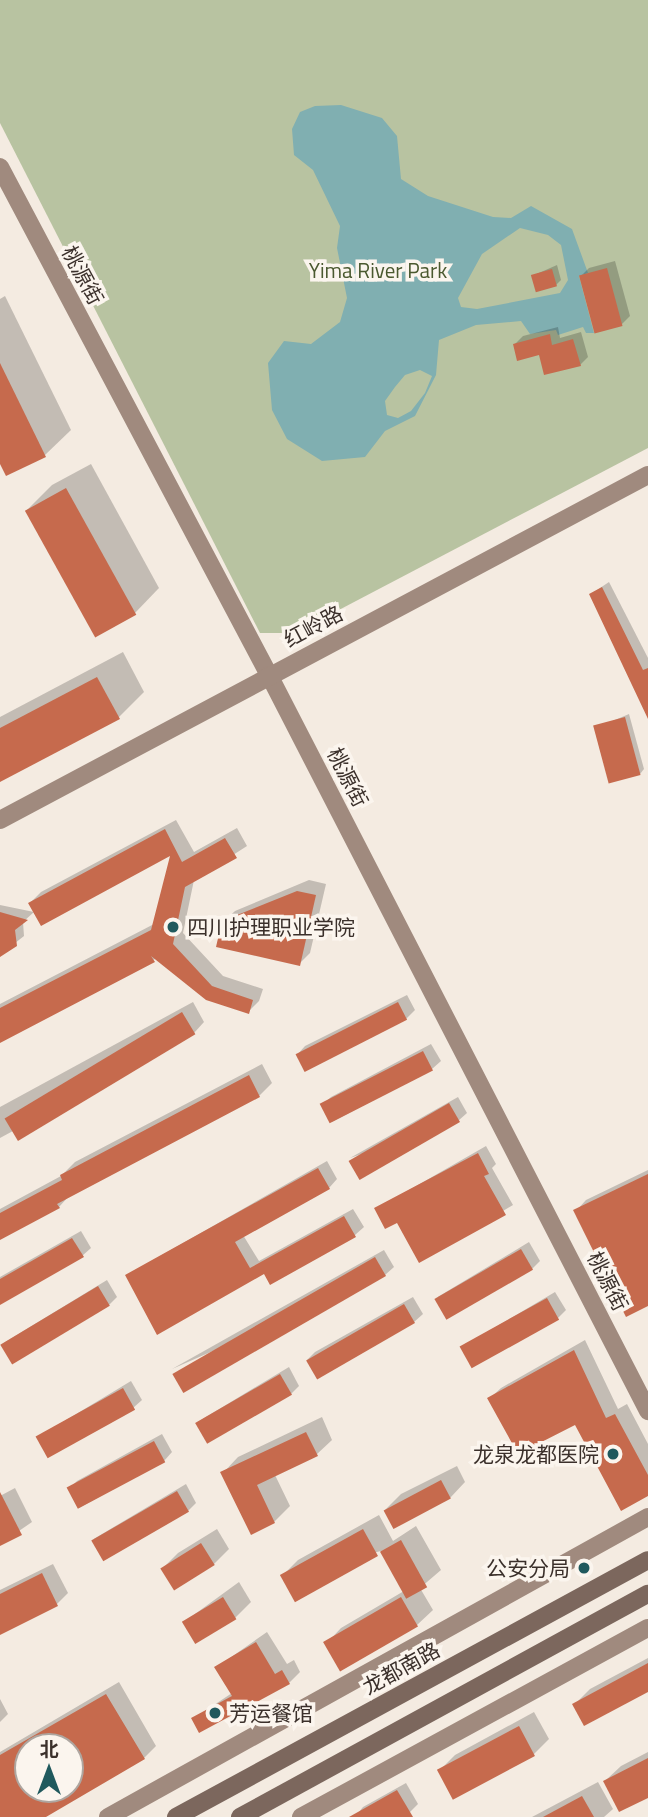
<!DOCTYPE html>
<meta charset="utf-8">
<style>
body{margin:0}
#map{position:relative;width:648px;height:1817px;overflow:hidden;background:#f4ebe1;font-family:"Titillium Web","Noto Sans SC",sans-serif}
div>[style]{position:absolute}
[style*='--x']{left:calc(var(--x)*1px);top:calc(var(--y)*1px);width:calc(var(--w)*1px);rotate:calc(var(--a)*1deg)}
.green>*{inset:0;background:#b8c3a1}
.water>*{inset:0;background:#80afb1}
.shadow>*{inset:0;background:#0003}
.building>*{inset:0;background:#c66a4d;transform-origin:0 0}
.secondary>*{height:18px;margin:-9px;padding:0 9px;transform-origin:9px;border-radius:9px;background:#a08a7e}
.primary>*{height:18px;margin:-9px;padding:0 9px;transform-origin:9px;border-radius:9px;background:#7c675d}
.dots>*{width:19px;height:19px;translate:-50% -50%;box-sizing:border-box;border:4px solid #fbf5ee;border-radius:50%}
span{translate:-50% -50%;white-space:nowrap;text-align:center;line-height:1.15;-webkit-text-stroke:7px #fbf5ee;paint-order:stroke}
.park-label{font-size:21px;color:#4a592f}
.street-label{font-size:21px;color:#3b302b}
.poi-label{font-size:21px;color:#3b302b}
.left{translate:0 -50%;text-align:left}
.right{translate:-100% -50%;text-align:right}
.north{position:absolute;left:14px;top:1733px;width:70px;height:70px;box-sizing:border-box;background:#fbf5ee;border:2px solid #aea6a0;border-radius:50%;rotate:0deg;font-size:19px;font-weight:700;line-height:28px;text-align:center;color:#3b302b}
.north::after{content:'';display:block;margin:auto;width:24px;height:32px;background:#20595d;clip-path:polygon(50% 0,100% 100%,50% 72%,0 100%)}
</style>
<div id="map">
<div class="green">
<div style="clip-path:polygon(0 0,648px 0,648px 448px,295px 633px,260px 633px,0 123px)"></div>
</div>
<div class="water">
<div style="clip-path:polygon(evenodd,341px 105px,382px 118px,397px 136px,401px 179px,428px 196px,493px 217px,511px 218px,531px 206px,572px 229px,588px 273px,579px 276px,594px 333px,586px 333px,583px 327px,558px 335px,556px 330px,530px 334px,521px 321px,476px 325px,439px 340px,436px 375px,415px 416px,385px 431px,365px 457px,322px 461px,287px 439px,272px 410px,268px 363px,284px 341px,311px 344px,340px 322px,347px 298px,337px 248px,340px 226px,313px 170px,294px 155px,292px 129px,300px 112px,315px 106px,341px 105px,520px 228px,548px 235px,561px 245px,568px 280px,560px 293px,477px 309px,461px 307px,458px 298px,482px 254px,520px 228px,341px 105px,420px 370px,432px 376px,425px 393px,411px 411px,398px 418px,387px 415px,385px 401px,395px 387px,405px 375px,420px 370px)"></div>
</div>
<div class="shadow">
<div style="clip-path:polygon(615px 261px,630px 316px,622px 324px,595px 331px,581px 276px,589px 268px)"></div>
<div style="clip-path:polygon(557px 265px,561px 280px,556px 285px,532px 276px)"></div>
<div style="clip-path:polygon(5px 296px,71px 430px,45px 455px,7px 474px,0 460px,0 299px)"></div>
<div style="clip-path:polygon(558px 327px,560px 338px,581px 332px,588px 357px,580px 365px,515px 344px,523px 336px)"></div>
<div style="clip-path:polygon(91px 464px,159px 588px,134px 614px,27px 510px,52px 485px)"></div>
<div style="clip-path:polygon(609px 582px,648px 658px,648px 716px,591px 594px)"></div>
<div style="clip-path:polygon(123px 652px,144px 692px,119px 717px,0 780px,0 717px)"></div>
<div style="clip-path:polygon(629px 714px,644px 769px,640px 774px,596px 728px)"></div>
<div style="clip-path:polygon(176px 820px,194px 852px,237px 828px,247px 846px,194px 880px,183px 933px,223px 976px,263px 989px,259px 1001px,248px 1012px,157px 958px,0 1040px,0 1004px,154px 924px,173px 853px,30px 903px,41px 892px)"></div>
<div style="clip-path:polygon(309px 880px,326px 884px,310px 953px,299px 964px,223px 922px,235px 911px)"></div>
<div style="clip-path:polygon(0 905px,34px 912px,23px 922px,24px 936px,0 955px)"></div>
<div style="clip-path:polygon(407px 995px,415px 1010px,406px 1019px,305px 1070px,297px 1055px,305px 1046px)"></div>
<div style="clip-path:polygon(193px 1002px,204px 1022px,194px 1033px,0 1138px,0 1107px)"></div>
<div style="clip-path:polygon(431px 1044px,441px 1061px,432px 1069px,332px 1122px,322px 1105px,331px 1097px)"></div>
<div style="clip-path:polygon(262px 1064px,272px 1083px,259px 1096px,69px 1196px,59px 1207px,0 1238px,0 1209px,61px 1176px,75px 1162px)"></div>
<div style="clip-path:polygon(458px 1097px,467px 1113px,458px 1121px,350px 1158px)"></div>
<div style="clip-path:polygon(486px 1146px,496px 1164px,492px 1168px,513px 1205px,420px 1260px,397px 1221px,376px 1209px)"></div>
<div style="clip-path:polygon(327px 1161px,337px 1179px,329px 1188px,243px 1235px,259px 1261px,353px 1209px,364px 1227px,355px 1235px,270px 1283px,264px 1272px,127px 1275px)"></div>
<div style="clip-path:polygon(648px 1170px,648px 1304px,576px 1211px,586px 1200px)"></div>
<div style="clip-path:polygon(81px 1231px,91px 1248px,82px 1256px,0 1303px,0 1277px)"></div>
<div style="clip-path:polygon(529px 1242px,540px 1261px,532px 1269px,436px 1298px)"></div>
<div style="clip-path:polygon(384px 1250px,394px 1267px,385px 1275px,172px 1369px)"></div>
<div style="clip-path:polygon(107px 1280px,117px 1297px,109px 1305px,2px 1344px)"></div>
<div style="clip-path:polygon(555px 1292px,566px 1310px,558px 1318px,462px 1347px)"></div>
<div style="clip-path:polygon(413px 1297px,423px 1314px,414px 1322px,317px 1377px,307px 1360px,315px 1352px)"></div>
<div style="clip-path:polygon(585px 1340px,618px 1409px,627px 1404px,648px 1444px,648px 1494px,575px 1422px,489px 1399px,501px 1388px)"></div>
<div style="clip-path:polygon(289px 1367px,299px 1386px,291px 1394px,196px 1423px)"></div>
<div style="clip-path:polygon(131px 1381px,142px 1400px,133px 1408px,38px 1437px)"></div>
<div style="clip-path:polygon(322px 1417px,332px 1440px,316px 1455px,275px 1475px,290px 1506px,274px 1522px,223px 1473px,238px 1457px)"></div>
<div style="clip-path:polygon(162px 1434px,172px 1452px,164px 1461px,79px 1508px,69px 1489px,77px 1481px)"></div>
<div style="clip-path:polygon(457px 1466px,465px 1482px,450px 1498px,385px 1510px,401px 1494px)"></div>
<div style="clip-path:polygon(186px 1484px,196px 1503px,188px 1511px,92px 1540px)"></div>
<div style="clip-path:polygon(15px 1488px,32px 1522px,0 1544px,0 1496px)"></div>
<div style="clip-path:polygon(379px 1515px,393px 1541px,416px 1526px,441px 1570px,420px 1588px,433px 1610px,417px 1625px,326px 1644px,341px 1628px,404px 1591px,381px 1551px,283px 1575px,298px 1560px)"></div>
<div style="clip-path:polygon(217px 1529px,229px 1549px,214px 1564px,163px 1568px,178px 1553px)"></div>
<div style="clip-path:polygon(53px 1564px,68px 1593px,57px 1604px,0 1633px,0 1590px)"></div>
<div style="clip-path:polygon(239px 1582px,251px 1602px,235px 1618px,184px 1622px)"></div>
<div style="clip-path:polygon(267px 1632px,287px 1664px,294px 1660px,300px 1672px,289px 1683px,193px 1719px,232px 1693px,217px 1667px)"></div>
<div style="clip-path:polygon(648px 1658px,648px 1690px,574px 1705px,590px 1689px)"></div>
<div style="clip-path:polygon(evenodd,119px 1682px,156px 1746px,144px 1758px,42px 1817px,0 1817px,0 1752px,119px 1682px,28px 1747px,70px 1747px,70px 1789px,28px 1789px,28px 1747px)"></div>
<div style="clip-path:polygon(0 1699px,8px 1714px,0 1722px)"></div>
<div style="clip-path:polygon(534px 1712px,549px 1739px,534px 1754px,440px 1770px,455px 1755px)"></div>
<div style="clip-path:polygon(648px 1752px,648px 1796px,605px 1781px,621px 1766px)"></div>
<div style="clip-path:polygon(598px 1782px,613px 1809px,604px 1817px,532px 1817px)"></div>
<div style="clip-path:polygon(406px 1783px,418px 1804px,410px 1812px,401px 1817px,355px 1817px,363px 1807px)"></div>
</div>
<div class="building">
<div style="left:607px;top:268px;width:60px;height:29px;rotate:75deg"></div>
<div style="left:552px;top:269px;width:18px;height:22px;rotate:74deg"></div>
<div style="clip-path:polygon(550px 334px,552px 345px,573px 339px,581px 366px,544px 375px,539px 355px,517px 361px,513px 344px)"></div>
<div style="clip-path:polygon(0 363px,46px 457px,6px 476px,0 464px)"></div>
<div style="left:66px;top:488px;width:145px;height:47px;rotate:61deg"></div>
<div style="clip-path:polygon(602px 587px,643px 670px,648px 668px,648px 719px,589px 594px)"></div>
<div style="clip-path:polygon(97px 677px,120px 719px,0 782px,0 728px)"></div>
<div style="left:625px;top:717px;width:60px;height:33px;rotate:75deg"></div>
<div style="clip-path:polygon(165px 829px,182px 862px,225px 838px,237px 858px,185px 887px,173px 944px,212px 986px,253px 1000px,249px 1014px,206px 1000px,151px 956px,155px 962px,0 1043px,0 1008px,151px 930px,170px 856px,41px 926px,28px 903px)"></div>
<div style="clip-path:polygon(297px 891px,316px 895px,300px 966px,216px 947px,222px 921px)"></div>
<div style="clip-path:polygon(0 912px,28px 920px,15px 930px,17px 946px,0 957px)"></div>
<div style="left:398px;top:1002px;width:20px;height:115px;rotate:63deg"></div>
<div style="left:182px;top:1012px;width:26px;height:207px;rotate:59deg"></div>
<div style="left:423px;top:1051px;width:22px;height:116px;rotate:63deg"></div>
<div style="clip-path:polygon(249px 1075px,260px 1097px,57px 1204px,60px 1208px,0 1240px,0 1213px,62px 1180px,60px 1175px)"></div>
<div style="left:449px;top:1103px;width:22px;height:116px;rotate:60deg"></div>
<div style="clip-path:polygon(478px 1153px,489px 1174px,484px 1176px,506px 1215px,419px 1263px,397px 1223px,385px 1229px,374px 1208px)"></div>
<div style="clip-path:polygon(318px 1168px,330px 1189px,235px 1242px,250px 1268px,344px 1216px,356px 1237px,270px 1285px,264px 1274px,157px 1335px,125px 1275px)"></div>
<div style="clip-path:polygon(648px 1174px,648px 1306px,626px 1317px,573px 1210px)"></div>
<div style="clip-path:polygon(72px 1238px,84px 1257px,0 1305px,0 1279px)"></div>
<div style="left:521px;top:1249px;width:24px;height:100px;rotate:60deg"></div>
<div style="left:375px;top:1257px;width:22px;height:234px;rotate:60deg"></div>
<div style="left:98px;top:1286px;width:23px;height:114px;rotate:59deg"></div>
<div style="left:547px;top:1298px;width:25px;height:100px;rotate:61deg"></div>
<div style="left:404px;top:1304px;width:22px;height:113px;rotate:60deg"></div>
<div style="clip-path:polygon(574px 1350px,606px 1418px,615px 1414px,648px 1475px,648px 1496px,621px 1511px,575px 1425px,518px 1454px,487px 1398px)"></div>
<div style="left:280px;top:1374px;width:24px;height:98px;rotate:60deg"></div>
<div style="left:123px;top:1388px;width:25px;height:100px;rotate:61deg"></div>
<div style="clip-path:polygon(306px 1432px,318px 1456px,257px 1485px,275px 1523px,251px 1535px,220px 1472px)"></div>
<div style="left:154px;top:1441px;width:24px;height:99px;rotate:62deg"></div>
<div style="left:441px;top:1480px;width:21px;height:65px;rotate:62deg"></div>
<div style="left:177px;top:1491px;width:24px;height:99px;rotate:60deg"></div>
<div style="clip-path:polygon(0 1492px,22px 1535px,0 1546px)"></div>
<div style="left:363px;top:1529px;width:31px;height:95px;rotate:61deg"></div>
<div style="left:401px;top:1540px;width:54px;height:24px;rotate:61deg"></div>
<div style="left:201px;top:1543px;width:26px;height:48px;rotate:58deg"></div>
<div style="clip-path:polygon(42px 1573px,58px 1606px,0 1635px,0 1594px)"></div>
<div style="left:223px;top:1597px;width:26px;height:48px;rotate:59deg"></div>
<div style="left:401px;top:1597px;width:34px;height:90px;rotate:60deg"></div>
<div style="clip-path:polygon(256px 1642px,275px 1674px,282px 1670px,290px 1684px,199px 1733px,191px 1718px,232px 1696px,214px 1667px)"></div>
<div style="clip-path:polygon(648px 1663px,648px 1692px,584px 1726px,572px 1704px)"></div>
<div style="clip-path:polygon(evenodd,106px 1694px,145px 1759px,46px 1817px,0 1817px,0 1755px,106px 1694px,28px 1747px,70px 1747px,70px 1789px,28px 1789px,28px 1747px)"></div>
<div style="left:519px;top:1726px;width:34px;height:93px;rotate:62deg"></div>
<div style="clip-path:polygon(648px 1758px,648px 1798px,619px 1812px,603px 1781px)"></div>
<div style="clip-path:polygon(397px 1790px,413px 1817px,349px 1817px)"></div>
<div style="clip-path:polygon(582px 1796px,594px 1817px,543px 1817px)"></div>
</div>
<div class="secondary">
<div style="--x:0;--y:167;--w:575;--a:62.1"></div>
<div style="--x:269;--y:675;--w:828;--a:62.75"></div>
<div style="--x:0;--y:820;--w:734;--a:-28.03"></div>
<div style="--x:108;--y:1817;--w:618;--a:-29.05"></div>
<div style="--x:301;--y:1817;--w:395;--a:-28.6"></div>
</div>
<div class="primary">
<div style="--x:176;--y:1817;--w:537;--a:-28.57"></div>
<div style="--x:240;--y:1817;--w:465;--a:-28.7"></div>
</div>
<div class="dots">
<div style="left:173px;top:927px;background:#20595d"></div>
<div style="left:613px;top:1454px;background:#20595d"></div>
<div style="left:584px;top:1568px;background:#20595d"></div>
<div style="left:215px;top:1713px;background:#20595d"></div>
</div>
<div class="park-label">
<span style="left:378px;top:270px">Yima River Park</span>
</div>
<div class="street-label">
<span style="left:83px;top:275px;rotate:62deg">桃源街</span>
<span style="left:313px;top:626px;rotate:-28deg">红岭路</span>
<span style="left:348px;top:777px;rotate:63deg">桃源街</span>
<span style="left:608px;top:1281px;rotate:63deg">桃源街</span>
<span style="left:401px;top:1668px;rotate:-29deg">龙都南路</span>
</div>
<div class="poi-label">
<span class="left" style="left:187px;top:927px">四川护理职业学院</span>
<span class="right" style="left:599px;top:1454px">龙泉龙都医院</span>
<span class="right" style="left:570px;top:1568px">公安分局</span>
<span class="left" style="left:229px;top:1713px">芳运餐馆</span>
</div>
<div class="north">北</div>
</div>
